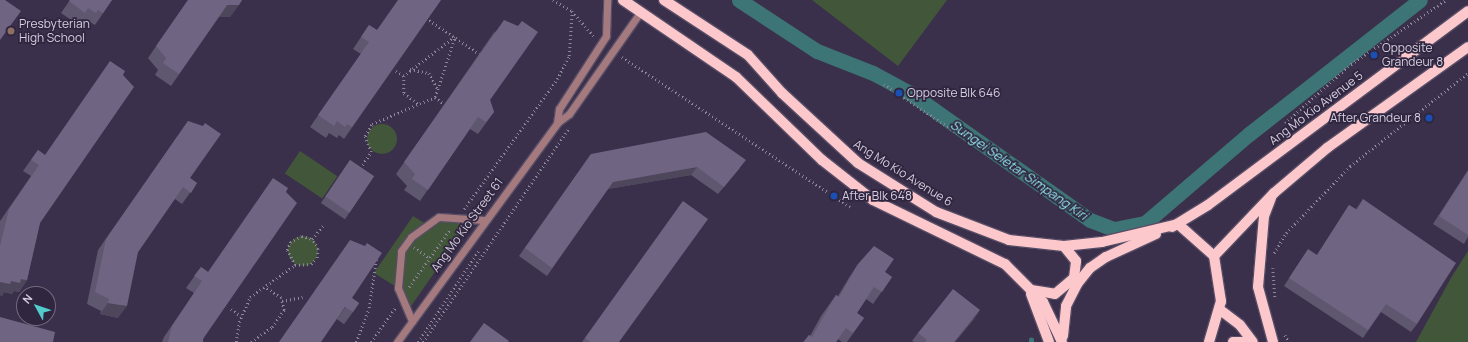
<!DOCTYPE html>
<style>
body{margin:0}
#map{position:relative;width:1468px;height:342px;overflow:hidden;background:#3b304b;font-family:Manrope,sans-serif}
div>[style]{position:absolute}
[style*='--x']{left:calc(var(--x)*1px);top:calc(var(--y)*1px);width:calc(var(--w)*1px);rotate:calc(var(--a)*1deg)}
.green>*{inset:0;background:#425739;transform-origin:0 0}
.round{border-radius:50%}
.stream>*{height:4.5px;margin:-2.25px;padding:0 2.25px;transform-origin:2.25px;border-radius:2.25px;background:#3d7475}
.canal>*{height:15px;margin:-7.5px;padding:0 7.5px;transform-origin:7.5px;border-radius:7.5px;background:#3d7475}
.path>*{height:2.5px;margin-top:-1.25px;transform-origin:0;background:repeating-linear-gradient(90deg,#8d859a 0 1px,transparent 0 4px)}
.roads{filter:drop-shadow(1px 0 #574d66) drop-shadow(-1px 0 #574d66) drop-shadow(0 1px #574d66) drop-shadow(0 -1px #574d66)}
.minor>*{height:7px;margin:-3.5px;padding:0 3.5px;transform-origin:3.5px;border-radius:3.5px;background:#a57a7e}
.major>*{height:10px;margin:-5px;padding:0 5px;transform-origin:5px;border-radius:5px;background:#fdc8cc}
.wall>*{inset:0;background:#5f5670;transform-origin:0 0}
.shaded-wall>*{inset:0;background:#4e465b}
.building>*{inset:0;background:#6f6482;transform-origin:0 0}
.dots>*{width:11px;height:11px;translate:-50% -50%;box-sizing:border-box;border:2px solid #312640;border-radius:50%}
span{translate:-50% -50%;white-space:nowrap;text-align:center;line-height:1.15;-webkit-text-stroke:3.5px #312640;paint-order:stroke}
.poi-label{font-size:12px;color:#d5cfe0}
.left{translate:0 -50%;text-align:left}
.right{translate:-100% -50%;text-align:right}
.street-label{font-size:12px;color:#d5cfe0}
.water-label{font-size:13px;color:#91eef0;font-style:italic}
.north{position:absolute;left:16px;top:286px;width:40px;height:40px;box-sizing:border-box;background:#312640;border:1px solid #736a80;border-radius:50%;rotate:310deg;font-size:11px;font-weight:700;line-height:16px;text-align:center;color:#d5cfe0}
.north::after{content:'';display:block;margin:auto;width:14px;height:18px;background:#52cdcc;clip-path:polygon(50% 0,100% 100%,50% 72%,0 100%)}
</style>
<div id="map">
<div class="green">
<div style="clip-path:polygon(812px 0,947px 0,898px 66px)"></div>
<div class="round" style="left:367px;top:124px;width:30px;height:30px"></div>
<div style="left:300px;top:151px;width:45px;height:27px;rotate:34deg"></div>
<div style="clip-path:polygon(413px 216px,426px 224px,439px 217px,473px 217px,407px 312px,398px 288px,374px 273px)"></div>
<div class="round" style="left:288px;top:236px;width:30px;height:30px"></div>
<div style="clip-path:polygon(1468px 251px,1468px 342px,1416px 342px,1451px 278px)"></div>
</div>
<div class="stream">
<div style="--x:1041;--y:185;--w:9;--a:58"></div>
<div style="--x:1031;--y:342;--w:2;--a:-90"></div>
</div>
<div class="canal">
<div style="--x:739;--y:0;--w:93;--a:33.2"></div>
<div style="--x:817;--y:51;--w:60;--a:21.4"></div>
<div style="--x:873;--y:73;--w:42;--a:28.4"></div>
<div style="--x:910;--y:93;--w:220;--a:35.2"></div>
<div style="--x:1090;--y:220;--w:26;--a:21"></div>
<div style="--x:1114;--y:229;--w:32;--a:-11"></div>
<div style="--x:1145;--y:223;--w:137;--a:-40.6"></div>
<div style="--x:1249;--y:134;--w:217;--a:-38.1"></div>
</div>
<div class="path">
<div style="--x:553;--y:0;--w:22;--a:30"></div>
<div style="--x:572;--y:11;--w:33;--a:49"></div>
<div style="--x:426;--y:18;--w:66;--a:33.9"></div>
<div style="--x:622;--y:57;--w:273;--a:33.3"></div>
<div style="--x:410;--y:69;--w:19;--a:12"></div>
<div style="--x:429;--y:73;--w:18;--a:61"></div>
<div style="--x:396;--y:71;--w:9;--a:32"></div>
<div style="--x:884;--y:84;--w:113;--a:33.8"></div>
<div style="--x:435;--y:97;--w:10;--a:37"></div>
<div style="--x:1285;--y:123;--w:89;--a:-41.8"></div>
<div style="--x:1351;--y:64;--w:115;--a:-34"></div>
<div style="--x:360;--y:168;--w:19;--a:-55"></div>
<div style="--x:371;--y:152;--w:17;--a:-111"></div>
<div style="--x:365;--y:136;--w:14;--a:-60"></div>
<div style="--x:372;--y:124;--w:69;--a:-23.2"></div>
<div style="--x:435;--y:97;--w:63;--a:-71.6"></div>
<div style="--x:455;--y:37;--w:64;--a:142.6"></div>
<div style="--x:404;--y:76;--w:17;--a:90"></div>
<div style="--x:404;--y:93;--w:18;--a:38"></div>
<div style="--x:464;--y:209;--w:160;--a:-54.4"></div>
<div style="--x:557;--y:79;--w:26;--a:-62"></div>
<div style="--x:569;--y:56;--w:45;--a:-86.2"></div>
<div style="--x:414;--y:247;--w:19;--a:35"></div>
<div style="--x:1274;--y:253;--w:23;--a:-59"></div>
<div style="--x:1286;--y:233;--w:93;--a:-46.3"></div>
<div style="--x:1350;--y:166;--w:150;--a:-38.2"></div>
<div style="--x:295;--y:265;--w:16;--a:-4"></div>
<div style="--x:311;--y:264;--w:8;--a:-45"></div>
<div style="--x:317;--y:258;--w:9;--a:-84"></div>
<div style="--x:318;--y:249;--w:12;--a:-121"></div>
<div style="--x:1273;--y:268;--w:31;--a:86"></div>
<div style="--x:409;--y:287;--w:72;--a:-54.6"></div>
<div style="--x:282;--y:301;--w:21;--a:-11"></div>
<div style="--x:231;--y:309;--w:12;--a:35"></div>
<div style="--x:1285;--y:335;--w:8;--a:60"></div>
<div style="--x:236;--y:342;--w:20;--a:-81"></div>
<div style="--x:239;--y:322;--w:27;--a:-66"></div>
<div style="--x:250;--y:297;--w:55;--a:-35.4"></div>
<div style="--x:295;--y:265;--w:17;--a:-118"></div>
<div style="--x:287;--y:250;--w:9;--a:-69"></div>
<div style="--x:290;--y:242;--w:13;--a:-27"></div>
<div style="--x:302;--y:236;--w:10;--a:17"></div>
<div style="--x:312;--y:239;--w:19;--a:-51"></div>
<div style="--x:251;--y:342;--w:26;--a:-36"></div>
<div style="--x:272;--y:327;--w:21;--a:-55"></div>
<div style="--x:284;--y:310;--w:12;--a:-104"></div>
<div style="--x:281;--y:298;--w:18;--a:-146"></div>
<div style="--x:356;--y:342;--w:36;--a:-69"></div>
<div style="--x:369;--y:308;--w:49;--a:-81.7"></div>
<div style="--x:371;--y:342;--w:42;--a:-54.8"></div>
<div style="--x:418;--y:342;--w:110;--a:-56.5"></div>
<div style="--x:423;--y:342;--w:259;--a:-55.7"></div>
</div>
<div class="roads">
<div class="minor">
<div style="--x:557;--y:123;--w:14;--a:-82"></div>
<div style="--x:559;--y:109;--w:87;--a:-57.2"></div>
<div style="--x:606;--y:36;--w:36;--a:-88"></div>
<div style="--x:412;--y:321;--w:36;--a:-113"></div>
<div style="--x:398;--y:288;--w:37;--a:-85"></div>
<div style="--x:401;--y:251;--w:17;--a:-54"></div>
<div style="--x:411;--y:237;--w:34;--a:-36"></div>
<div style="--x:439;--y:217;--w:45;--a:3.8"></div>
<div style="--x:397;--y:342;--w:271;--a:-53.8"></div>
<div style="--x:557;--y:123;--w:15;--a:-37"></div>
<div style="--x:569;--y:114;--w:126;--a:-55"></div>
</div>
<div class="major">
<div style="--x:623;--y:0;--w:137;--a:34.3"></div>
<div style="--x:736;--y:77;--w:120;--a:44"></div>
<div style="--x:822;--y:160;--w:65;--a:38.1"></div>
<div style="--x:873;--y:200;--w:147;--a:25.9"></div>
<div style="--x:1005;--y:264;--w:54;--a:45"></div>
<div style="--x:1043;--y:302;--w:44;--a:64.6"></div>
<div style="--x:664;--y:0;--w:100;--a:33.2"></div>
<div style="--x:748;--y:55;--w:51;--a:48.2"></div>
<div style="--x:782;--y:93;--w:103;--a:42.6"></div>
<div style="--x:858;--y:163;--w:92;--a:32.1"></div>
<div style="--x:936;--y:212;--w:78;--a:21"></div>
<div style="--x:1009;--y:240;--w:55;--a:6.2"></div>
<div style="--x:1064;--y:246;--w:38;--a:-6"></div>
<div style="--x:1102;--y:242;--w:78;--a:-13.3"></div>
<div style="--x:1271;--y:198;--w:19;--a:111"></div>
<div style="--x:1264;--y:216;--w:71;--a:94.8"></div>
<div style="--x:1258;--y:287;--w:57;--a:74.7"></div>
<div style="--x:1178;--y:224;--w:48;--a:41.6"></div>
<div style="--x:1214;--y:256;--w:46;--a:81.2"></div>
<div style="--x:1221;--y:301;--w:43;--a:106.3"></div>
<div style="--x:1172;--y:227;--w:42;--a:-31.4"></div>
<div style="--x:1208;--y:205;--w:324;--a:-36.7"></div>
<div style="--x:1214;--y:256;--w:87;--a:-46.4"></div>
<div style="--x:1274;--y:193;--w:70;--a:-40.3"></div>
<div style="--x:1327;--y:148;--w:173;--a:-35.6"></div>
<div style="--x:1031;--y:290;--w:24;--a:9"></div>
<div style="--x:1055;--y:294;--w:25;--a:-40"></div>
<div style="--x:1074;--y:278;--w:17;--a:-83"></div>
<div style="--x:1076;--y:261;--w:19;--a:-129"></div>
<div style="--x:1031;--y:294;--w:51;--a:69.4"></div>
<div style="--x:1219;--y:309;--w:26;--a:37"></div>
<div style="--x:1240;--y:325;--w:21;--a:53"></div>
<div style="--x:1063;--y:336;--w:30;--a:-84"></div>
<div style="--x:1066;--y:306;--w:25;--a:-63"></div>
<div style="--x:1077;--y:284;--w:21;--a:-51"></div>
<div style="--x:1090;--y:268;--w:19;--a:-35"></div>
<div style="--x:1106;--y:257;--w:55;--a:-24.7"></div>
<div style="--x:1233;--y:342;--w:13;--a:0"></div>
</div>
</div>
<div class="wall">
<div style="clip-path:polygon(70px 0,112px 0,95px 25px,90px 22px,88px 25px,80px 19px,77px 24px,61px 13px)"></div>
<div style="clip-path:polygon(188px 0,242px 0,230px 17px,219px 17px,171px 86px,155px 75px,158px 70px,148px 58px)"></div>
<div style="clip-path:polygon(441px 0,344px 139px,339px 135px,337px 138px,329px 133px,326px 138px,310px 127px,361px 54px,353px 49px,369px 25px,377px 30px)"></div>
<div style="clip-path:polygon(495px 31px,490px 100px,494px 112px,478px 134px,470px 129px,420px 201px,404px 190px,407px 186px,396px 174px)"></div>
<div style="clip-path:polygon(188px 121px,190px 178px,197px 183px,182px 204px,175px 199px,138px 252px,118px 318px,100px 314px,101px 311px,87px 304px,98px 250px)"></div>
<div style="clip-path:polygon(38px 150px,45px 155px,40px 223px,27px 280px,19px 292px,14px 291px,12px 294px,4px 292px,2px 296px,0 295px,0 221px,31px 176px,23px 171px)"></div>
<div style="clip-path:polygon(591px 154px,740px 168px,718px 194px,691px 175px,608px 189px,547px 276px,519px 256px)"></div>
<div style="left:350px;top:160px;width:29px;height:52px;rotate:34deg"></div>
<div style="clip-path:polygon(1468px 170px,1468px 237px,1464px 244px,1433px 224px)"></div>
<div style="clip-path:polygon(1363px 199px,1417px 324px,1411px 332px,1381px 312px,1363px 338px,1284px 286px,1303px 257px,1317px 255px,1349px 205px,1356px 209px)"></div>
<div style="clip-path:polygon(683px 201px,619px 342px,582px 342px)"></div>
<div style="clip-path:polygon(858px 264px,885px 272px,892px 277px,873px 304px,866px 299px,857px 313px,864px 318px,847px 342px,842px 342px,838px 339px,836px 342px,803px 342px,809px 335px,810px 336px,821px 316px,836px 295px,838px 296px,850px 276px)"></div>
<div style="clip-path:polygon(201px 267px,208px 272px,203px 342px,162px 342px,164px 337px,194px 293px,186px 288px)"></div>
<div style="left:352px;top:298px;width:9px;height:26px;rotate:36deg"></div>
<div style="clip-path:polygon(975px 318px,955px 342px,914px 342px,912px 341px,918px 333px)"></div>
</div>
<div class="shaded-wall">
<div style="clip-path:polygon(227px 5px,239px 5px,230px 17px,219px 17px)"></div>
<div style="clip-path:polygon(697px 167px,691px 175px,608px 189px,547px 276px,613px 182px)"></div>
<div style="clip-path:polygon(21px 279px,27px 280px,19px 292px,14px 291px,12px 294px,4px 292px,2px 296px,0 295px,0 282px)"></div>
<div style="clip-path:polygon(108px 303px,127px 306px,118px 318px,100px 314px)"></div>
<div style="clip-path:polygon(980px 310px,975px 318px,955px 342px,954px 342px)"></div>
</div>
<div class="building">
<div style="clip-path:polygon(0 0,5px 0,21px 11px,0 40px)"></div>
<div style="clip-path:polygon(70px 0,112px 0,103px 13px,98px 10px,96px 13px,88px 8px,85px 13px,69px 1px)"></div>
<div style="clip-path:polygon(188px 0,242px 0,239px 5px,227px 5px,179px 74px,163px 63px,166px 58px,156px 46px)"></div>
<div style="clip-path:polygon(398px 0,441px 0,352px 127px,347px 124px,345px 127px,337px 121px,334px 126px,318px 115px,369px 42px,361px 37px,369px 25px,377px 30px)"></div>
<div style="clip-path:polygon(504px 20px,518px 26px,522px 21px,538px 32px,490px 100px,494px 112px,486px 122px,478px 117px,428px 190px,412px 179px,415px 174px,404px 162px)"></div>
<div style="clip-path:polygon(110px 61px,125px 71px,123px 75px,134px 87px,40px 223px,27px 280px,21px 279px,20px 283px,11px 281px,10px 284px,0 282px,0 246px,9px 209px,39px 165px,31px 160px,38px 150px,45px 155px)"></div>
<div style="clip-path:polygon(188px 121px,203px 126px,205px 123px,221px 134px,190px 178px,197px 183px,191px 193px,183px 187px,138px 252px,127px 306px,108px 303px,109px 299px,95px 292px,106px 239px)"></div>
<div style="clip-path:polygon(706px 132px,746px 160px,724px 187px,697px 167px,613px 182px,552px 268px,525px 248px,591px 154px)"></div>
<div style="left:350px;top:160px;width:29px;height:44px;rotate:34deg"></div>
<div style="clip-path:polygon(1468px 171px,1468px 235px,1439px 216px)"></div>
<div style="clip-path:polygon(273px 178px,288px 188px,286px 192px,297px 203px,203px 339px,203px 342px,168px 342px,172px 326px,202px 281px,194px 276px,201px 267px,208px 272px)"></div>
<div style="clip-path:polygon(1363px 199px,1456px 263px,1417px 324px,1386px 304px,1368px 330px,1289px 278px,1308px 249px,1317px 255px,1349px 205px,1357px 210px)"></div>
<div style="clip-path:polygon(683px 201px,708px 219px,619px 342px,590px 342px,585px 338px)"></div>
<div style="clip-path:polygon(350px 240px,365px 246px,367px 243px,382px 253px,352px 298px,359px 303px,353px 312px,345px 307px,321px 342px,279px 342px)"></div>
<div style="clip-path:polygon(874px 246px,894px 259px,885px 272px,892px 277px,882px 292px,874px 287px,857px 313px,864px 318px,853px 333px,846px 328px,836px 342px,804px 342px,809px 335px,812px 337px,830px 305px,836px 295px,839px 297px,858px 264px)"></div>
<div style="clip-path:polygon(953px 289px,980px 310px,954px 342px,925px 342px,927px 340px,918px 333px)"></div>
<div style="clip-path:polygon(0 317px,55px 332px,53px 342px,0 342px)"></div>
<div style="clip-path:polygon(484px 323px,509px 341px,508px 342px,470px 342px)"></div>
</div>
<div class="dots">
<div style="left:11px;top:31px;background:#8d6e63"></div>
<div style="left:1374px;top:55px;background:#1a4fb4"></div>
<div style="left:899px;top:93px;background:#1a4fb4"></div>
<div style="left:1429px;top:118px;background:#1a4fb4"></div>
<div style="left:834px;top:196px;background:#1a4fb4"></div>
</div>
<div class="poi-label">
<span class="left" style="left:19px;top:31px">Presbyterian<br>High School</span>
<span class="left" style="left:1382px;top:55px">Opposite<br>Grandeur 8</span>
<span class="left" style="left:907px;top:93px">Opposite Blk 646</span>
<span class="right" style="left:1421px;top:118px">After Grandeur 8</span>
<span class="left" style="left:842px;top:196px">After Blk 648</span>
</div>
<div class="street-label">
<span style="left:1316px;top:108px;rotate:-37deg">Ang Mo Kio Avenue 5</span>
<span style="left:903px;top:173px;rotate:32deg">Ang Mo Kio Avenue 6</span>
<span style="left:467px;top:225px;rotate:-54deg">Ang Mo Kio Street 61</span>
</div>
<div class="water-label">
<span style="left:1019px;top:170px;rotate:35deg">Sungei Seletar Simpang Kiri</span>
</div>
<div class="north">N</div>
</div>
